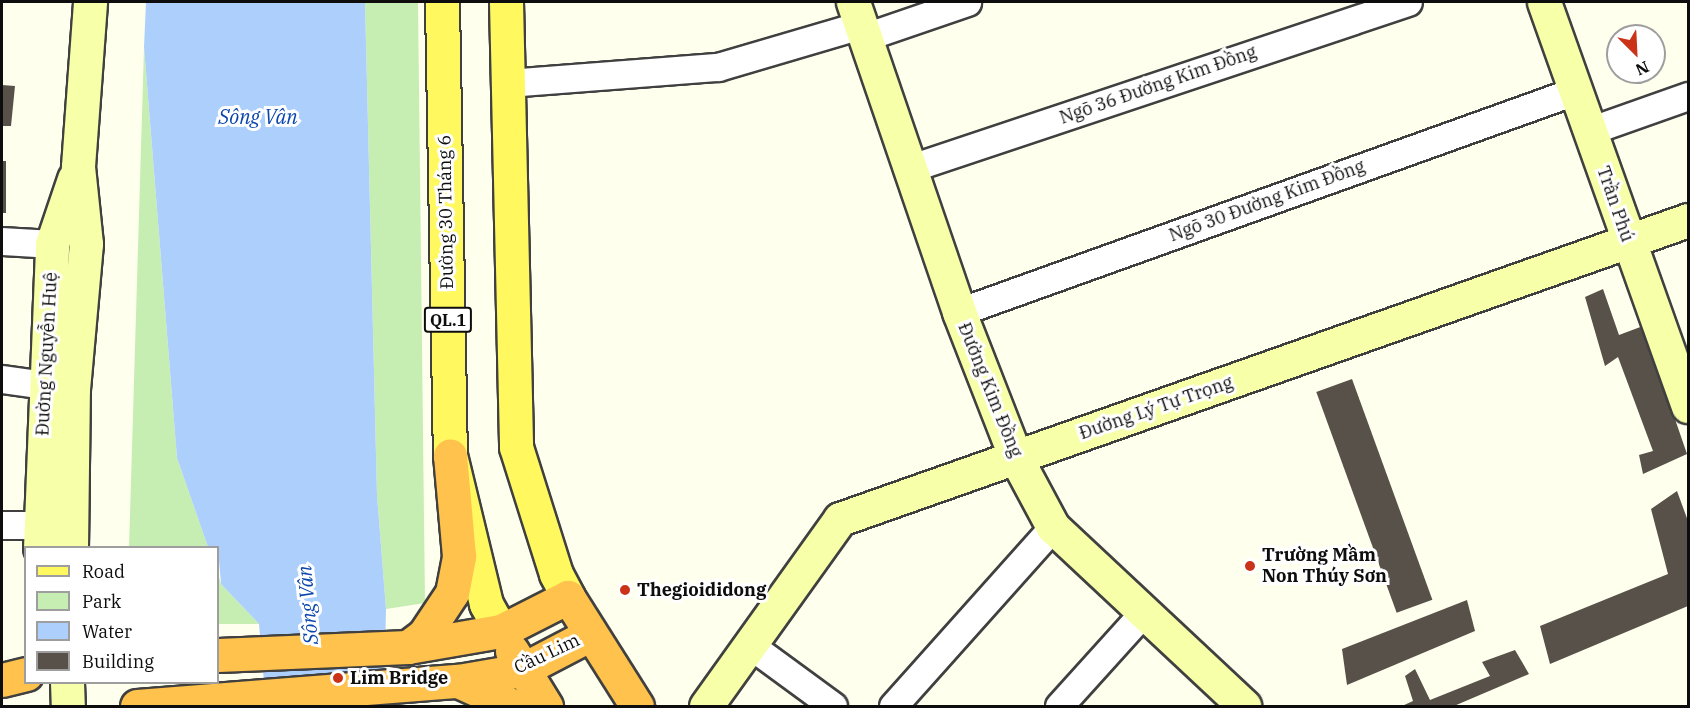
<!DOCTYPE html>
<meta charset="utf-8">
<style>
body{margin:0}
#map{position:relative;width:1690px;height:708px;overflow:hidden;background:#ffe;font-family:"IBM Plex Serif",serif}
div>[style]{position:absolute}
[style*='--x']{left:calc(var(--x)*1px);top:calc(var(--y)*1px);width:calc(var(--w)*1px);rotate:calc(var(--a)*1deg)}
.green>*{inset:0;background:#c6eeb3}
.water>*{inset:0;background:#adcffc}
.building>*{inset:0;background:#575149;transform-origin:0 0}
.roads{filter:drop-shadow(2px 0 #404040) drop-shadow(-2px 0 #404040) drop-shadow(0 2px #404040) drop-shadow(0 -2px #404040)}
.street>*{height:27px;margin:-13.5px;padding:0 13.5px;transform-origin:13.5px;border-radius:13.5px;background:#fff}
.secondary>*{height:33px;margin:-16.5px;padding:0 16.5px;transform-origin:16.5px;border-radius:16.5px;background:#f7ffa9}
.primary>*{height:33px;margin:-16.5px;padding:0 16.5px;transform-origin:16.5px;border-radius:16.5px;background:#fff85e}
.highway>*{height:33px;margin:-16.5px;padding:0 16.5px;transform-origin:16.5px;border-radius:16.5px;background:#ffc24c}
.dots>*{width:16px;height:16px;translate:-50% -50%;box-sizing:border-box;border:3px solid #fff;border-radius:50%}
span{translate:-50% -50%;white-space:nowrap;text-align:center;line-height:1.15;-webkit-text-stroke:6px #fff;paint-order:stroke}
.shield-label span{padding:2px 4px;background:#fff;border:2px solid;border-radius:4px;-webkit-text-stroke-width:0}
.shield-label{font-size:16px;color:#0d0d0d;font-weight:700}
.street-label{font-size:18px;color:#0d0d0d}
.poi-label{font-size:18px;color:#0d0d0d;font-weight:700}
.left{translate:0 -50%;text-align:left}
.water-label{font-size:20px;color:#0a45ac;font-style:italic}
.frame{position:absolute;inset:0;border:3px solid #0d0d0d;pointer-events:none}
.legend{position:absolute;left:24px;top:546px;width:195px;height:138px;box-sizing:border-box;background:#fff;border:2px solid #9e9e9e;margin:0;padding:8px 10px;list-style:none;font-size:18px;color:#0d0d0d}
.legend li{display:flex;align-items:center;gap:12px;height:30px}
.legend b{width:30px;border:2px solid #9e9e9e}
.north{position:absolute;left:1606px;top:24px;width:60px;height:60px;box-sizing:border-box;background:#fff;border:2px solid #9e9e9e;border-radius:50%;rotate:156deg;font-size:16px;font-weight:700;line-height:24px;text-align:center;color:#0d0d0d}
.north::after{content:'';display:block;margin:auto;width:21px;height:27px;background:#cb3318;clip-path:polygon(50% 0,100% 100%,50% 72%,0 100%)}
</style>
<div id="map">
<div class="green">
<div style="clip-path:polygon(365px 2px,418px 2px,425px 603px,386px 609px,377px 495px)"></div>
<div style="clip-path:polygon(144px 47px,177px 458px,208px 547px,129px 548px)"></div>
<div style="clip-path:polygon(218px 574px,221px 584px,259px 624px,218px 624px)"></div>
</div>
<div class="water">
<div style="clip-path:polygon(146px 2px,365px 2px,377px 495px,386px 609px,384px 706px,266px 706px,259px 624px,221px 584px,218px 548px,208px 547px,177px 458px,144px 47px)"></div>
</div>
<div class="building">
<div style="clip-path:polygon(2px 85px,15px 86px,11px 126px,2px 126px)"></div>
<div style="left:2px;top:161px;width:4px;height:52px"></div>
<div style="clip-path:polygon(1603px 289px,1619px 335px,1643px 326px,1687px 454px,1643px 474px,1639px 455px,1653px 451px,1618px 357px,1605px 366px,1585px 297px)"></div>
<div style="left:1352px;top:379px;width:235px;height:38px;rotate:70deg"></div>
<div style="clip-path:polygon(1677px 491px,1688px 521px,1688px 606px,1550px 664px,1540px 626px,1668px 574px,1651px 509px)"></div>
<div style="clip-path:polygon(1467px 600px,1475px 631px,1347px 685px,1342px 649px)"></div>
<div style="clip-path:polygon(1515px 650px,1529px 674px,1454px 706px,1402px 706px,1413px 701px,1405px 676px,1415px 669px,1430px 700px,1490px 676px,1482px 662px)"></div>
</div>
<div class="roads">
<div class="street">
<div style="--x:865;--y:37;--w:108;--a:-18.9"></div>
<div style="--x:508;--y:83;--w:211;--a:-4.4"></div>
<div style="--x:718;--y:67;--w:149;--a:-16.4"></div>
<div style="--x:1589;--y:131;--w:105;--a:-19.5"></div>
<div style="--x:908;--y:169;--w:527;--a:-18.47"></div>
<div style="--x:2;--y:241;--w:50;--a:3.4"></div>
<div style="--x:959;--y:312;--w:654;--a:-19.74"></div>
<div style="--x:2;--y:379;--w:65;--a:8"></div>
<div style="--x:2;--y:525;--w:37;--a:0"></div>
<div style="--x:750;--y:645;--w:103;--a:36.3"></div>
<div style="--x:893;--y:706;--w:240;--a:-48.2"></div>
<div style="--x:1059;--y:706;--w:127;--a:-47.9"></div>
</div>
<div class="secondary">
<div style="--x:853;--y:2;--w:328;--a:71.1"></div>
<div style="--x:959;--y:312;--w:157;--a:68.7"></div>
<div style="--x:1016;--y:458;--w:78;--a:61.8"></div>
<div style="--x:1053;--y:527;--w:262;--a:43.1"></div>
<div style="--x:1544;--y:2;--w:429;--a:70.4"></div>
<div style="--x:40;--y:548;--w:304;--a:-87.7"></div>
<div style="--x:52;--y:244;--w:69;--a:-71.3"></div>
<div style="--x:71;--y:548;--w:159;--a:-89.3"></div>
<div style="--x:73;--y:389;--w:146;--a:-84.9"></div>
<div style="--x:86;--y:244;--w:78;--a:-95.9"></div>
<div style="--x:78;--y:166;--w:164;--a:-85.8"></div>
<div style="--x:67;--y:682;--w:24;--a:88"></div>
<div style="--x:706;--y:706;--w:230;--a:-54.4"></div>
<div style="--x:840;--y:519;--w:899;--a:-19.42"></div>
</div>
<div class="primary">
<div style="--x:442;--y:2;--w:453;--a:89"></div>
<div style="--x:450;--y:455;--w:153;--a:76.4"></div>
<div style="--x:486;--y:604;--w:31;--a:61"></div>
<div style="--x:506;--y:2;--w:445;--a:88.7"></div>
<div style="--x:516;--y:447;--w:133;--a:72.5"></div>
<div style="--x:556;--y:574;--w:26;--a:62"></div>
</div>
<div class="highway">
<div style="--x:408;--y:647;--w:20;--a:-37"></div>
<div style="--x:424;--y:635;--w:50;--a:-56.3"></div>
<div style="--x:452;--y:593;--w:38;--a:-79"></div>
<div style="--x:459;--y:556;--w:101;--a:-95.1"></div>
<div style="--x:512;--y:651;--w:65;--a:58.3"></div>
<div style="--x:218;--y:655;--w:190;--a:-2.4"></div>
<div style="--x:408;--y:647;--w:94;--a:-9.8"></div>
<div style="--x:501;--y:631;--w:75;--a:-26.9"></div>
<div style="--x:568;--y:597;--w:129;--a:57.7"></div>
<div style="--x:2;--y:680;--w:25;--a:-14"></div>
<div style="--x:458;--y:681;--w:60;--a:24.4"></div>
<div style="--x:137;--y:706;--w:322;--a:-4.5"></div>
<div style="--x:458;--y:681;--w:65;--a:-9.8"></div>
<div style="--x:522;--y:670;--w:76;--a:-27.6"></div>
</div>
</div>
<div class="dots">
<div style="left:1250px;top:566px;background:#cb3318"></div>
<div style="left:625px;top:590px;background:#cb3318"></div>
<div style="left:338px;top:678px;background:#cb3318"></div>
</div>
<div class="shield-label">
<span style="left:448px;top:320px">QL.1</span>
</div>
<div class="street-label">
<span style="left:1158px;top:85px;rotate:-19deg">Ngõ 36 Đường Kim Đồng</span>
<span style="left:1267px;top:201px;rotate:-20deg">Ngõ 30 Đường Kim Đồng</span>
<span style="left:1615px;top:204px;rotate:71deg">Trần Phú</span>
<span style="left:446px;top:212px;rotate:-91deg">Đường 30 Tháng 6</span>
<span style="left:47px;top:354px;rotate:-87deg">Đuờng Nguyễn Huệ</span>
<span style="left:990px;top:390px;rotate:68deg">Đường Kim Đồng</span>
<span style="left:1156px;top:408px;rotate:-19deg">Đường Lý Tự Trọng</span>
<span style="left:547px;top:654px;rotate:-25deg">Cầu Lim</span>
</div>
<div class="poi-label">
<span class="left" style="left:1262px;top:566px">Trường Mầm<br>Non Thúy Sơn</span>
<span class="left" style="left:637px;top:590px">Thegioididong</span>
<span class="left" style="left:350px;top:678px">Lim Bridge</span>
</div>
<div class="water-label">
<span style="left:258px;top:116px">Sông Vân</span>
<span style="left:307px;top:605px;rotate:-95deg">Sông Vân</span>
</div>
<div class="frame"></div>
<ul class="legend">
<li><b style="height:8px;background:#fff85e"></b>Road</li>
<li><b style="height:16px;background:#c6eeb3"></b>Park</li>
<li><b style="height:16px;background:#adcffc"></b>Water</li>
<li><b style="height:16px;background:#575149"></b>Building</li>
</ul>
<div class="north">N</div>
</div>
